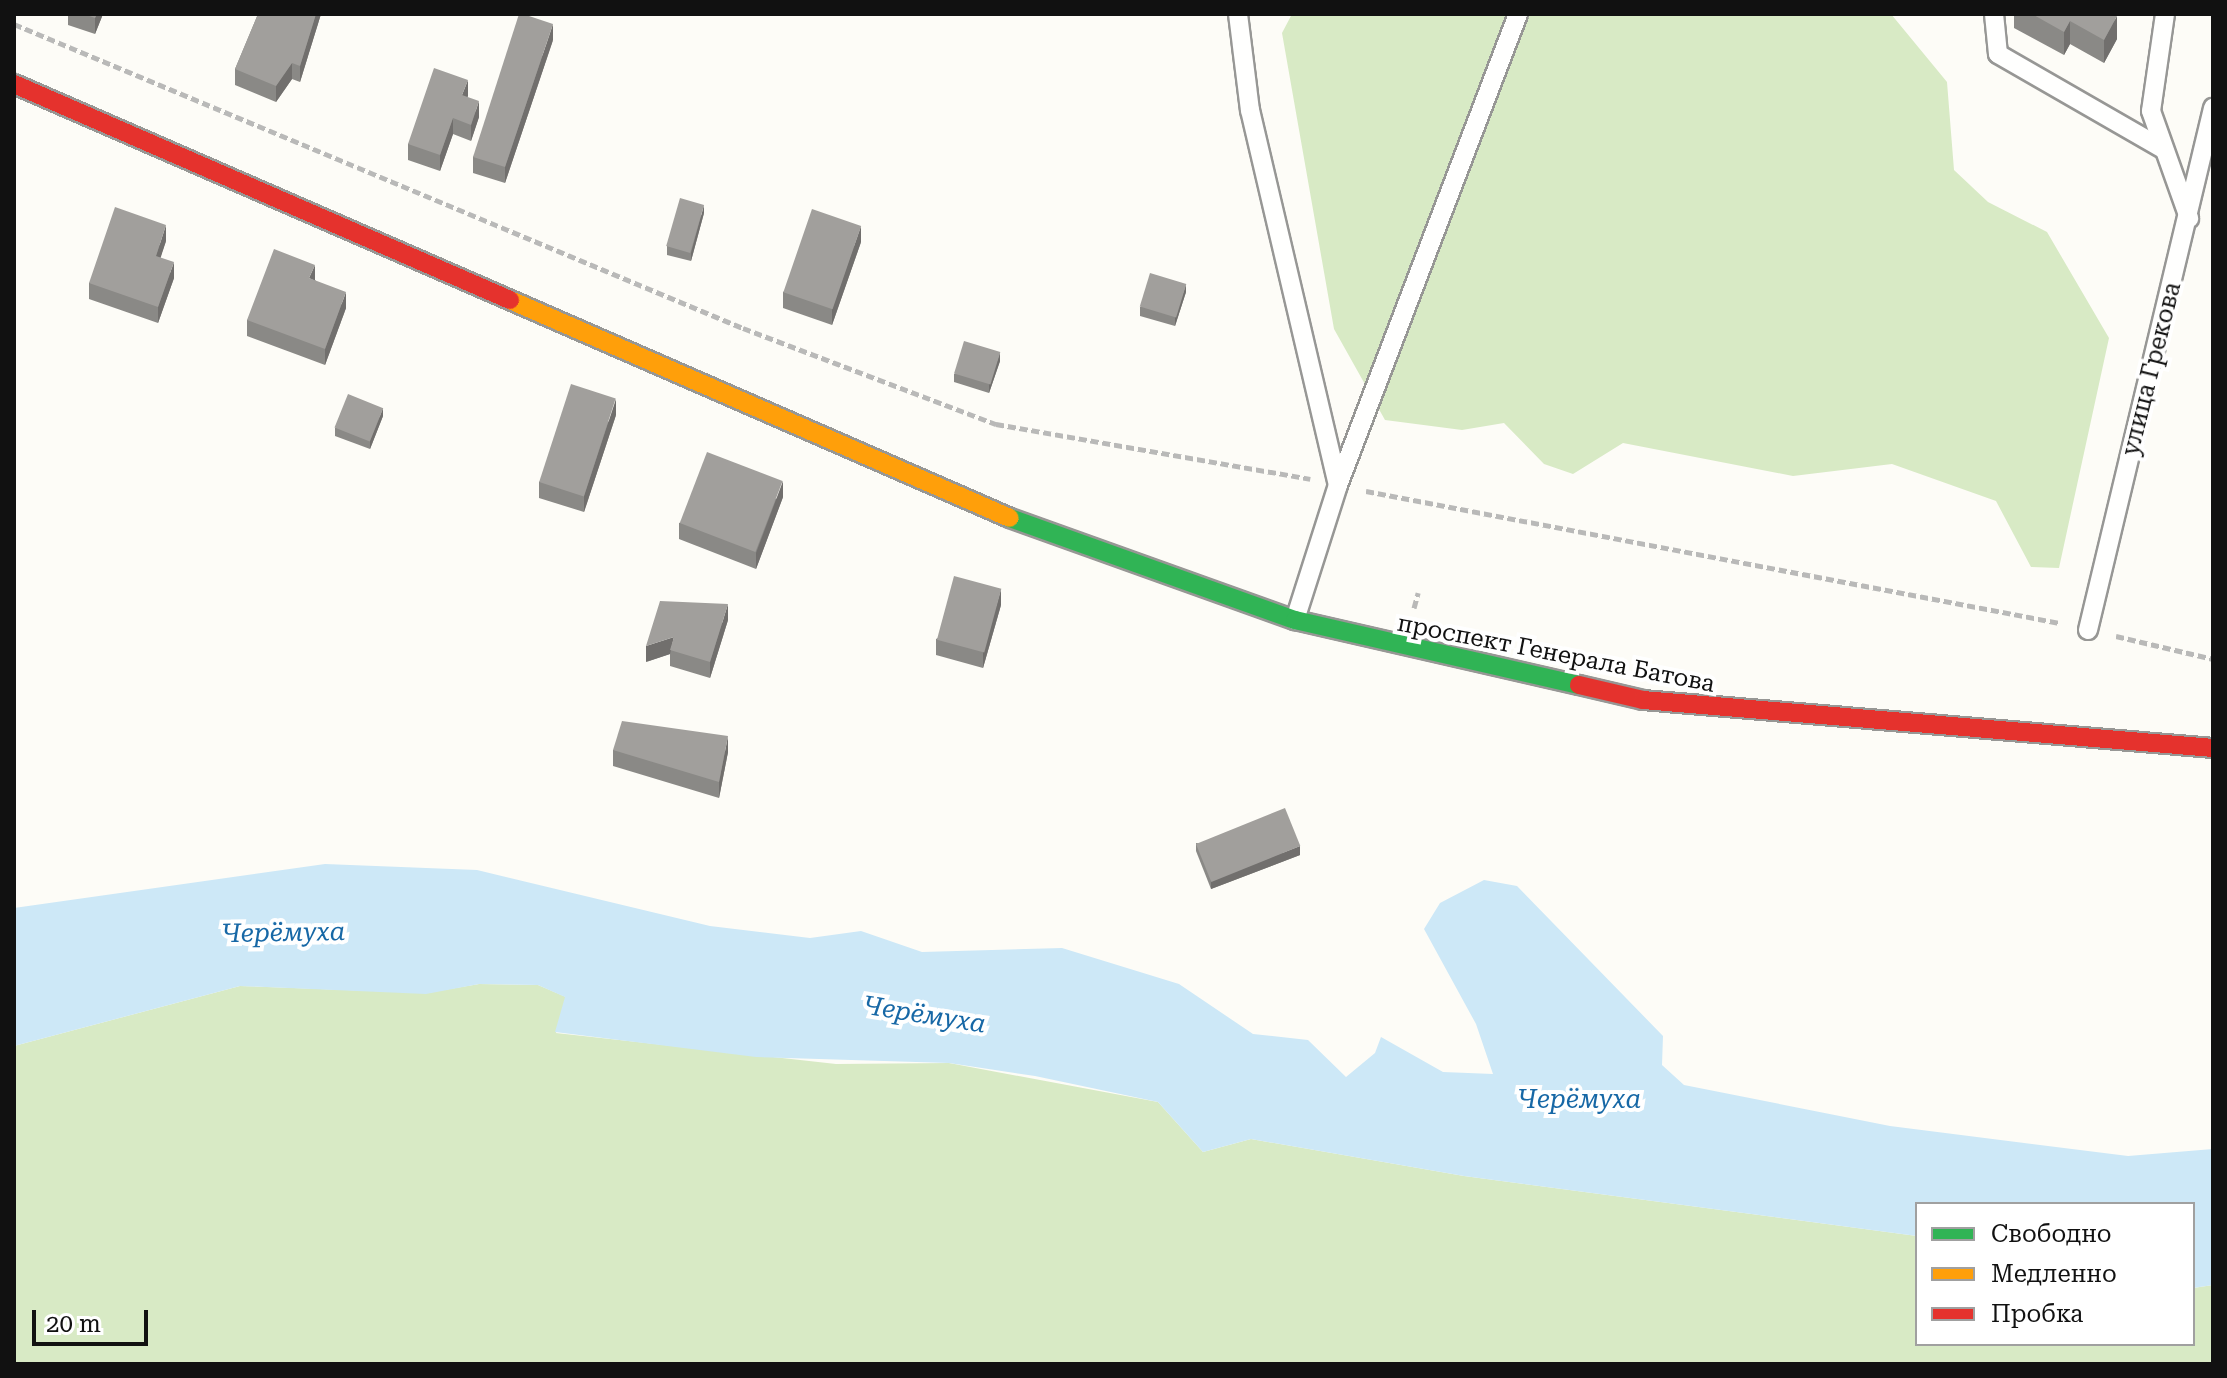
<!DOCTYPE html>
<meta charset="utf-8">
<style>
body{margin:0}
#map{position:relative;width:2227px;height:1378px;overflow:hidden;background:#fdfcf7;font-family:"Roboto Serif",serif}
div>[style]{position:absolute}
[style*='--x']{left:calc(var(--x)*1px);top:calc(var(--y)*1px);width:calc(var(--w)*1px);rotate:calc(var(--a)*1deg)}
.forest>*{inset:0;background:#d8eac5}
.water>*{inset:0;background:#cde8f7}
.path>*{height:5px;margin-top:-2.5px;transform-origin:0;background:repeating-linear-gradient(90deg,#b9b9b8 0 8px,transparent 0 12px)}
.roads{filter:drop-shadow(2px 0 #979795) drop-shadow(-2px 0 #979795) drop-shadow(0 2px #979795) drop-shadow(0 -2px #979795)}
.lane>*{height:18px;margin:-9px;padding:0 9px;transform-origin:9px;border-radius:9px;background:#fffffe}
.fast>*{height:18px;margin:-9px;padding:0 9px;transform-origin:9px;border-radius:9px;background:#30b455}
.slow>*{height:18px;margin:-9px;padding:0 9px;transform-origin:9px;border-radius:9px;background:#ff9f0a}
.jam>*{height:18px;margin:-9px;padding:0 9px;transform-origin:9px;border-radius:9px;background:#e5322d}
.wall>*{inset:0;background:#8a8986}
.shaded-wall>*{inset:0;background:#716f6d}
.building>*{inset:0;background:#a19f9c;transform-origin:0 0}
span{translate:-50% -50%;white-space:nowrap;text-align:center;line-height:1.15;-webkit-text-stroke:8px #fff;paint-order:stroke}
.street-label{font-size:24px;color:#111}
.water-label{font-size:26px;color:#1768a6;font-style:italic}
.frame{position:absolute;inset:0;border:16px solid #111;pointer-events:none}
.legend{position:absolute;left:1915px;top:1202px;width:280px;height:144px;box-sizing:border-box;background:#fff;border:2px solid #a0a0a0;margin:0;padding:10px 14px;list-style:none;font-size:24px;color:#111}
.legend li{display:flex;align-items:center;gap:16px;height:40px}
.legend b{width:40px;border:2px solid #a0a0a0}
.scale{position:absolute;left:32px;top:1310px;width:116px;height:36px;box-sizing:border-box;border:4px solid #111;border-top:0;padding-left:10px;font-size:24px;line-height:28px;white-space:nowrap;color:#111;-webkit-text-stroke:6px #fff;paint-order:stroke}
</style>
<div id="map">
<div class="forest">
<div style="clip-path:polygon(1292px 14px,1891px 14px,1947px 82px,1954px 170px,1988px 202px,2047px 232px,2109px 338px,2059px 568px,2031px 567px,1996px 501px,1892px 464px,1793px 476px,1623px 443px,1573px 474px,1544px 464px,1504px 423px,1462px 430px,1385px 420px,1334px 329px,1282px 33px)"></div>
<div style="clip-path:polygon(479px 984px,538px 985px,566px 997px,556px 1033px,836px 1064px,949px 1063px,1158px 1102px,1203px 1152px,1251px 1139px,1464px 1176px,1917px 1236px,1917px 1344px,2193px 1344px,2193px 1288px,2213px 1285px,2213px 1364px,14px 1364px,14px 1046px,240px 986px,426px 993px)"></div>
</div>
<div class="water">
<div style="clip-path:polygon(325px 864px,477px 870px,710px 926px,810px 938px,861px 931px,922px 952px,1062px 948px,1179px 984px,1253px 1034px,1308px 1040px,1346px 1077px,1375px 1053px,1381px 1037px,1443px 1072px,1493px 1074px,1476px 1024px,1424px 929px,1440px 903px,1484px 880px,1517px 886px,1663px 1036px,1662px 1065px,1684px 1085px,1890px 1126px,2128px 1156px,2213px 1149px,2213px 1285px,2193px 1288px,2193px 1204px,1917px 1204px,1917px 1236px,1464px 1176px,1251px 1139px,1203px 1152px,1158px 1102px,1035px 1076px,949px 1063px,756px 1057px,555px 1032px,565px 997px,538px 985px,479px 984px,426px 994px,240px 986px,14px 1046px,14px 908px)"></div>
</div>
<div class="path">
<div style="--x:14;--y:24;--w:790;--a:22.64"></div>
<div style="--x:743;--y:328;--w:271;--a:20.8"></div>
<div style="--x:996;--y:424;--w:319;--a:9.9"></div>
<div style="--x:1366;--y:491;--w:706;--a:10.77"></div>
<div style="--x:1414;--y:608;--w:16;--a:-75"></div>
<div style="--x:2116;--y:636;--w:100;--a:13.3"></div>
</div>
<div class="roads">
<div class="lane">
<div style="--x:1238;--y:14;--w:97;--a:82.9"></div>
<div style="--x:1250;--y:110;--w:385;--a:76.8"></div>
<div style="--x:1338;--y:485;--w:142;--a:107.7"></div>
<div style="--x:1994;--y:14;--w:40;--a:84.3"></div>
<div style="--x:1998;--y:54;--w:190;--a:29.9"></div>
<div style="--x:2165;--y:14;--w:98;--a:98.2"></div>
<div style="--x:2151;--y:111;--w:114;--a:70.4"></div>
<div style="--x:1338;--y:485;--w:504;--a:-69.08"></div>
<div style="--x:2088;--y:630;--w:537;--a:-76.53"></div>
</div>
<div class="fast">
<div style="--x:1010;--y:518;--w:303;--a:19.7"></div>
<div style="--x:1295;--y:620;--w:291;--a:12.9"></div>
</div>
<div class="slow">
<div style="--x:510;--y:300;--w:545;--a:23.56"></div>
</div>
<div class="jam">
<div style="--x:14;--y:84;--w:541;--a:23.53"></div>
<div style="--x:1579;--y:685;--w:66;--a:13.2"></div>
<div style="--x:1643;--y:700;--w:572;--a:4.81"></div>
</div>
</div>
<div class="wall">
<div style="clip-path:polygon(68px 14px,103px 14px,95px 34px,68px 25px)"></div>
<div style="clip-path:polygon(258px 14px,321px 14px,300px 82px,292px 79px,276px 102px,235px 85px,235px 69px)"></div>
<div style="clip-path:polygon(2014px 14px,2114px 14px,2117px 39px,2104px 63px,2070px 44px,2064px 55px,2014px 28px)"></div>
<div style="clip-path:polygon(553px 40px,505px 183px,473px 173px,473px 157px)"></div>
<div style="clip-path:polygon(468px 96px,467px 97px,479px 117px,471px 141px,453px 134px,440px 171px,408px 160px,408px 144px)"></div>
<div style="clip-path:polygon(704px 213px,691px 261px,667px 255px,667px 246px)"></div>
<div style="clip-path:polygon(166px 241px,160px 258px,174px 278px,158px 323px,89px 299px,89px 283px)"></div>
<div style="clip-path:polygon(861px 242px,832px 325px,783px 308px,783px 292px)"></div>
<div style="clip-path:polygon(315px 280px,346px 308px,325px 365px,247px 336px,247px 320px)"></div>
<div style="clip-path:polygon(1186px 292px,1175px 326px,1140px 316px,1140px 307px)"></div>
<div style="clip-path:polygon(1000px 361px,989px 393px,954px 382px,954px 374px)"></div>
<div style="clip-path:polygon(616px 415px,584px 512px,539px 498px,539px 482px)"></div>
<div style="clip-path:polygon(383px 416px,370px 449px,335px 436px,335px 428px)"></div>
<div style="clip-path:polygon(783px 497px,756px 569px,679px 539px,679px 523px)"></div>
<div style="clip-path:polygon(1001px 605px,983px 668px,936px 655px,936px 639px)"></div>
<div style="clip-path:polygon(728px 620px,710px 678px,670px 666px,670px 654px,646px 662px)"></div>
<div style="clip-path:polygon(613px 750px,728px 752px,719px 798px,613px 766px)"></div>
<div style="clip-path:polygon(1196px 843px,1300px 855px,1211px 889px,1196px 851px)"></div>
</div>
<div class="shaded-wall">
<div style="clip-path:polygon(97px 14px,103px 14px,95px 34px,95px 18px)"></div>
<div style="clip-path:polygon(316px 14px,321px 14px,300px 82px,300px 66px)"></div>
<div style="clip-path:polygon(2117px 16px,2117px 39px,2104px 63px,2104px 40px)"></div>
<div style="clip-path:polygon(2070px 21px,2070px 44px,2064px 55px,2064px 32px)"></div>
<div style="clip-path:polygon(553px 24px,553px 40px,505px 183px,505px 167px)"></div>
<div style="clip-path:polygon(292px 63px,292px 79px,276px 102px,276px 86px)"></div>
<div style="clip-path:polygon(468px 80px,468px 96px,462px 111px,462px 95px)"></div>
<div style="clip-path:polygon(479px 101px,479px 117px,471px 141px,471px 125px)"></div>
<div style="clip-path:polygon(453px 118px,453px 134px,440px 171px,440px 155px)"></div>
<div style="clip-path:polygon(704px 205px,704px 213px,691px 261px,691px 253px)"></div>
<div style="clip-path:polygon(166px 225px,166px 241px,156px 272px,156px 256px)"></div>
<div style="clip-path:polygon(861px 226px,861px 242px,832px 325px,832px 309px)"></div>
<div style="clip-path:polygon(174px 262px,174px 278px,158px 323px,158px 307px)"></div>
<div style="clip-path:polygon(315px 265px,315px 281px,309px 278px)"></div>
<div style="clip-path:polygon(1186px 284px,1186px 292px,1175px 326px,1175px 318px)"></div>
<div style="clip-path:polygon(346px 292px,346px 308px,325px 365px,325px 349px)"></div>
<div style="clip-path:polygon(1000px 352px,1000px 361px,989px 393px,989px 385px)"></div>
<div style="clip-path:polygon(616px 399px,616px 415px,584px 512px,584px 496px)"></div>
<div style="clip-path:polygon(383px 408px,383px 416px,370px 449px,370px 441px)"></div>
<div style="clip-path:polygon(783px 481px,783px 497px,756px 569px,756px 553px)"></div>
<div style="clip-path:polygon(1001px 589px,1001px 605px,983px 668px,983px 652px)"></div>
<div style="clip-path:polygon(728px 604px,728px 620px,710px 678px,710px 662px)"></div>
<div style="clip-path:polygon(674px 637px,670px 654px,646px 662px,646px 646px)"></div>
<div style="clip-path:polygon(728px 736px,728px 752px,719px 798px,719px 782px)"></div>
<div style="clip-path:polygon(1300px 846px,1300px 855px,1211px 889px,1211px 881px)"></div>
</div>
<div class="building">
<div style="clip-path:polygon(84px 14px,97px 14px,95px 18px)"></div>
<div style="clip-path:polygon(258px 14px,316px 14px,300px 66px,292px 63px,276px 86px,235px 69px)"></div>
<div style="clip-path:polygon(519px 14px,523px 14px,553px 24px,505px 167px,473px 157px)"></div>
<div style="clip-path:polygon(2032px 14px,2114px 14px,2117px 16px,2104px 40px,2070px 21px,2064px 32px)"></div>
<div style="clip-path:polygon(434px 68px,468px 80px,462px 95px,479px 101px,471px 125px,453px 118px,440px 155px,408px 144px)"></div>
<div style="left:680px;top:198px;width:25px;height:50px;rotate:16deg"></div>
<div style="clip-path:polygon(115px 207px,166px 225px,156px 256px,174px 262px,158px 307px,89px 283px)"></div>
<div style="left:812px;top:209px;width:52px;height:88px;rotate:19deg"></div>
<div style="clip-path:polygon(274px 249px,315px 265px,309px 278px,346px 292px,325px 349px,247px 320px)"></div>
<div style="left:1150px;top:273px;width:38px;height:35px;rotate:17deg"></div>
<div style="left:964px;top:341px;width:38px;height:34px;rotate:17deg"></div>
<div style="left:571px;top:384px;width:47px;height:103px;rotate:18deg"></div>
<div style="left:348px;top:394px;width:38px;height:36px;rotate:22deg"></div>
<div style="left:707px;top:452px;width:81px;height:76px;rotate:21deg"></div>
<div style="left:954px;top:576px;width:49px;height:66px;rotate:15deg"></div>
<div style="clip-path:polygon(660px 601px,728px 604px,710px 662px,670px 650px,674px 637px,646px 646px)"></div>
<div style="clip-path:polygon(622px 721px,728px 736px,719px 782px,613px 750px)"></div>
<div style="left:1285px;top:808px;width:41px;height:96px;rotate:68deg"></div>
</div>
<div class="street-label">
<span style="left:2152px;top:369px;rotate:-76deg">улица Грекова</span>
<span style="left:1556px;top:654px;rotate:11deg">проспект Генерала Батова</span>
</div>
<div class="water-label">
<span style="left:283px;top:933px;rotate:-1deg">Черёмуха</span>
<span style="left:924px;top:1015px;rotate:9deg">Черёмуха</span>
<span style="left:1579px;top:1100px">Черёмуха</span>
</div>
<div class="frame"></div>
<ul class="legend">
<li><b style="height:10px;background:#30b455"></b>Свободно</li>
<li><b style="height:10px;background:#ff9f0a"></b>Медленно</li>
<li><b style="height:10px;background:#e5322d"></b>Пробка</li>
</ul>
<div class="scale">20 m</div>
</div>
